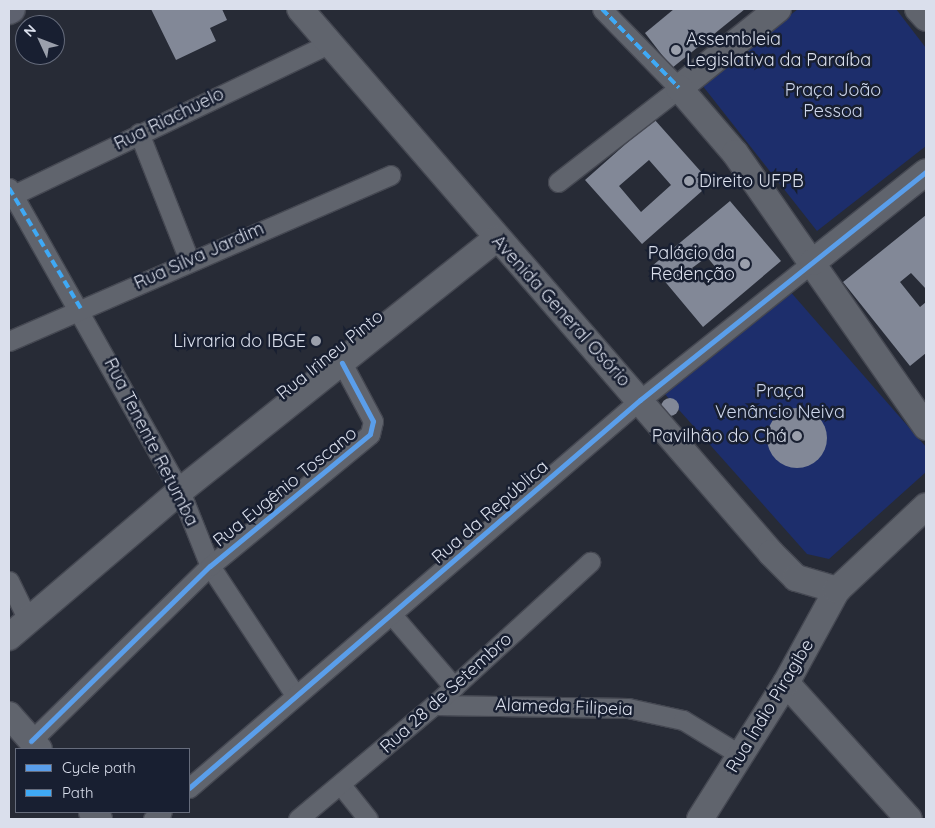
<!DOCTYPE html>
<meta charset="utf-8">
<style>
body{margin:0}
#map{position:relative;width:935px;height:828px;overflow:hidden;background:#272b36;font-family:Quicksand,sans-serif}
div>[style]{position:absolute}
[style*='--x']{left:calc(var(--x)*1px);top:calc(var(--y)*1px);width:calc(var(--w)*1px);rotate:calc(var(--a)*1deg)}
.green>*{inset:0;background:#1d2e6c}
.building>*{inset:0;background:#828897}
.round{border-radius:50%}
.roads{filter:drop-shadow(1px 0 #454852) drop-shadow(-1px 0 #454852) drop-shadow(0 1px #454852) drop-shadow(0 -1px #454852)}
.street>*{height:19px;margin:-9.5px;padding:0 9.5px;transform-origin:9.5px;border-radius:9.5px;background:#60646d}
.secondary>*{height:26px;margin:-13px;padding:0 13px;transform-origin:13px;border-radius:13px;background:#60646d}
.primary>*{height:28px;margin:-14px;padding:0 14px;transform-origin:14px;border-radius:14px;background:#5e626f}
.quiet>*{height:4px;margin-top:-2px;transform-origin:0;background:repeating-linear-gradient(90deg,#3fa9f5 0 8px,transparent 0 12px)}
.cycleway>*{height:5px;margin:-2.5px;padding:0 2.5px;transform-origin:2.5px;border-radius:2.5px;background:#5a9eea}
.dots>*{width:14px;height:14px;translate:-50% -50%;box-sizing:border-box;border:2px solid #181f31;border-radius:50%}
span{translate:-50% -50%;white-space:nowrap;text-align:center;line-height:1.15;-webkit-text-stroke:5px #181f31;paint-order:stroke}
.poi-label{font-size:18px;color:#dadfec}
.left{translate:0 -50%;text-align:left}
.right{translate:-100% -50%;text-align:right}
.park-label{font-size:18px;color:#cdd6eb}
.street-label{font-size:18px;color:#dadfec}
.frame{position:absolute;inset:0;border:10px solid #dadfec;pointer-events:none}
.legend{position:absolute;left:15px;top:748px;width:175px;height:65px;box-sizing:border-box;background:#181f31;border:1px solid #666c7c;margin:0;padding:6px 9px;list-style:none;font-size:15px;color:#dadfec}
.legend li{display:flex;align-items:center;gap:10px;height:25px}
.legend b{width:25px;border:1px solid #666c7c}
.north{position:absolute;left:15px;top:15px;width:50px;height:50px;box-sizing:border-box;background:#181f31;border:1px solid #666c7c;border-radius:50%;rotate:313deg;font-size:14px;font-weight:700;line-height:20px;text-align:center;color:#dadfec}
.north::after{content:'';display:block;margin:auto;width:18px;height:22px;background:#9ba0ac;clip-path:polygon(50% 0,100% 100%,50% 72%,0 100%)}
</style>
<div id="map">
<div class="green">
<div style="clip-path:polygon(798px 9px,896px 9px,926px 48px,926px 146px,817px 231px,702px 85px)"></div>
<div style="clip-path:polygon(788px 289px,926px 447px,926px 472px,829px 559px,807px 554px,664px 393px)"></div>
</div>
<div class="building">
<div style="clip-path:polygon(151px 9px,222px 9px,227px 20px,210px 28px,216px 41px,176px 60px)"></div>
<div style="clip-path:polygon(674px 9px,745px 9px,672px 68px,645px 33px)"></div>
<div style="clip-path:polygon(evenodd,654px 119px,711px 183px,642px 244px,585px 180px,654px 119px,649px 160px,671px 185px,641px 212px,619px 186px,649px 160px)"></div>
<div style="clip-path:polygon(evenodd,730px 201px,781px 261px,703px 327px,652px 266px,730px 201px,707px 257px,722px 275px,707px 286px,692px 268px,707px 257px)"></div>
<div style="clip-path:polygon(926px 215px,926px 289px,911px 273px,900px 282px,920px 307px,926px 302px,926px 353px,910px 366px,843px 282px)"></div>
<div class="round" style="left:661px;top:398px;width:18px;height:18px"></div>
<div class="round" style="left:767px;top:408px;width:60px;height:60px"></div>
</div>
<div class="roads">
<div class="street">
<div style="--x:139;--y:133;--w:136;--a:68.5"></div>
<div style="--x:558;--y:182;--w:153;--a:-37.8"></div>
<div style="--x:679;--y:88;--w:110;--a:-134.3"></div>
<div style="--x:9;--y:188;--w:348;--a:60.6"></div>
<div style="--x:180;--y:491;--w:81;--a:68.2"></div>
<div style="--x:210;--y:566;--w:154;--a:56.6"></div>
<div style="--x:9;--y:197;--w:356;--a:-25.6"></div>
<div style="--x:9;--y:341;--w:416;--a:-23.5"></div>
<div style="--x:9;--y:581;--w:43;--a:64"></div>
<div style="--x:392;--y:615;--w:95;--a:49.3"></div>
<div style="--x:434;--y:705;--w:194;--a:0.9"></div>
<div style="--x:628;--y:708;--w:56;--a:12.3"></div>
<div style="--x:683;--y:720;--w:69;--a:31.4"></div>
<div style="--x:31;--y:741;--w:250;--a:-44.4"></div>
<div style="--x:210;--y:566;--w:207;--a:-39.5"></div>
<div style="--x:370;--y:434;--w:13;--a:-77"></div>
<div style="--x:373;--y:421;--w:66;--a:-118.1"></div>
<div style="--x:341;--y:785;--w:43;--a:51.5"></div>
<div style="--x:189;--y:788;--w:595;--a:-40.71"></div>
<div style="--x:640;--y:400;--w:221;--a:-38.6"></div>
<div style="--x:153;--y:819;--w:11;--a:-38"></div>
<div style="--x:298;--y:819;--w:177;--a:-40"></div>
<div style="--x:434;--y:705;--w:212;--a:-42.5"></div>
</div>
<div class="secondary">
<div style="--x:300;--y:9;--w:720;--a:49.11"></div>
<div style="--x:771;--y:553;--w:35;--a:45"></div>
<div style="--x:796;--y:578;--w:43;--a:16.3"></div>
<div style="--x:778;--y:9;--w:127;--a:141.4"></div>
<div style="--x:679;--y:88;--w:86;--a:49.3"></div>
<div style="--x:735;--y:153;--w:334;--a:55.1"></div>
<div style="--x:918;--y:9;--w:12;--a:48"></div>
<div style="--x:813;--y:262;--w:144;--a:-38.5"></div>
<div style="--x:9;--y:637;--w:225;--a:-40.5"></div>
<div style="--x:180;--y:491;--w:404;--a:-38.6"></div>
<div style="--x:786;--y:683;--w:183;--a:47.9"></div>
<div style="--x:9;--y:715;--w:45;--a:48.6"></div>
<div style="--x:92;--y:812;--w:10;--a:45"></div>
<div style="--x:700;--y:819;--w:161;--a:-57.7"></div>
<div style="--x:786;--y:683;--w:106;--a:-61.3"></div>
<div style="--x:837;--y:590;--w:122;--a:-43.3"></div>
</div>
<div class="primary">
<div style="--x:9;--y:10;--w:2;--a:-27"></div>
</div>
</div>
<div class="quiet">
<div style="--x:602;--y:9;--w:110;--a:45.7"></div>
<div style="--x:9;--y:188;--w:141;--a:59.2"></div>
</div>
<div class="cycleway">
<div style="--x:31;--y:741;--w:250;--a:-44.4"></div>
<div style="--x:210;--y:566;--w:207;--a:-39.5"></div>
<div style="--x:370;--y:434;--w:13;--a:-77"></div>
<div style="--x:373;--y:421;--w:66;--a:-118.1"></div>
<div style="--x:189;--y:788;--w:595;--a:-40.71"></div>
<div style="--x:640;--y:400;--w:366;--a:-38.6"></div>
</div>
<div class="dots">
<div style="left:676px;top:50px;background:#9ba0ac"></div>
<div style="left:689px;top:181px;background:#9ba0ac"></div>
<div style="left:745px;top:264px;background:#9ba0ac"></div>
<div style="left:316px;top:341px;background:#9ba0ac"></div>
<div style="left:797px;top:436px;background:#9ba0ac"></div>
</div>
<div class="poi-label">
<span class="left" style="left:686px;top:50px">Assembleia<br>Legislativa da Paraíba</span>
<span class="left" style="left:699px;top:181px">Direito UFPB</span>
<span class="right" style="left:735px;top:264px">Palácio da<br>Redenção</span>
<span class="right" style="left:306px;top:341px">Livraria do IBGE</span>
<span class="right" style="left:787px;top:436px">Pavilhão do Chá</span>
</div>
<div class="park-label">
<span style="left:833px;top:101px">Praça João<br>Pessoa</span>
<span style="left:780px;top:402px">Praça<br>Venâncio Neiva</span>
</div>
<div class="street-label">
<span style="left:169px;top:119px;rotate:-26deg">Rua Riachuelo</span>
<span style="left:199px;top:256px;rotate:-24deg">Rua Silva Jardim</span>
<span style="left:561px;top:311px;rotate:48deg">Avenida General Osório</span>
<span style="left:330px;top:355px;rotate:-39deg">Rua Irineu Pinto</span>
<span style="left:151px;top:442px;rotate:63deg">Rua Tenente Retumba</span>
<span style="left:285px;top:487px;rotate:-39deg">Rua Eugênio Toscano</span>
<span style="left:490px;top:512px;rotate:-41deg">Rua da República</span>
<span style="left:446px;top:693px;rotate:-42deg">Rua 28 de Setembro</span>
<span style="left:770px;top:706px;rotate:-59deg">Rua Índio Piragibe</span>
<span style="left:564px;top:707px;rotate:2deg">Alameda Filipeia</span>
</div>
<div class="frame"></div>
<ul class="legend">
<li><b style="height:6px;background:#5a9eea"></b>Cycle path</li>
<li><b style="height:6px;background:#3fa9f5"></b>Path</li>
</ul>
<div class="north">N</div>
</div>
